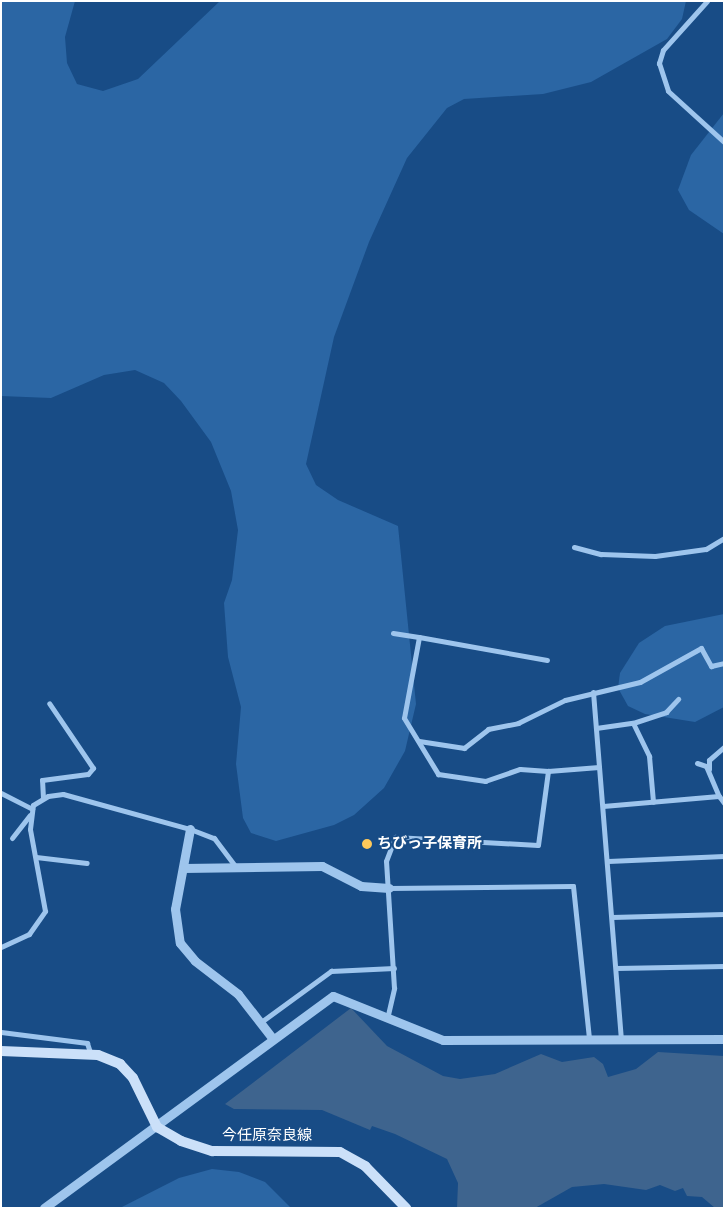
<!DOCTYPE html>
<meta charset="utf-8">
<style>
body{margin:0}
#map{position:relative;width:725px;height:1209px;overflow:hidden;background:#184c86;font-family:Roboto,"Noto Sans JP",sans-serif}
div>[style]{position:absolute}
[style*='--x']{left:calc(var(--x)*1px);top:calc(var(--y)*1px);width:calc(var(--w)*1px);rotate:calc(var(--a)*1deg)}
.green>*{inset:0;background:#2b66a4}
.water>*{inset:0;background:#3e648e}
.minor>*{height:5px;margin:-2.5px;padding:0 2.5px;transform-origin:2.5px;border-radius:2.5px;background:#9ec5ed}
.tertiary>*{height:9px;margin:-4.5px;padding:0 4.5px;transform-origin:4.5px;border-radius:4.5px;background:#9ec5ed}
.secondary>*{height:10px;margin:-5px;padding:0 5px;transform-origin:5px;border-radius:5px;background:#cbe0f9}
.dots>*{width:14px;height:14px;translate:-50% -50%;box-sizing:border-box;border:2px solid #184c86;border-radius:50%}
span{translate:-50% -50%;white-space:nowrap;text-align:center;line-height:1.15;-webkit-text-stroke:4px #184c86;paint-order:stroke}
.poi-label{font-size:15px;color:#fff;font-weight:700}
.left{translate:0 -50%;text-align:left}
.street-label{font-size:15px;color:#fff}
.frame{position:absolute;inset:0;border:2px solid #fff;pointer-events:none}
</style>
<div id="map">
<div class="green">
<div style="clip-path:polygon(1px 1px,75px 1px,65px 37px,67px 63px,77px 84px,103px 91px,138px 79px,220px 1px,686px 1px,682px 19px,667px 39px,591px 82px,543px 94px,464px 99px,447px 108px,407px 158px,369px 242px,334px 337px,306px 464px,316px 485px,338px 500px,398px 526px,416px 704px,405px 751px,384px 788px,354px 815px,334px 825px,276px 841px,251px 833px,243px 818px,236px 764px,241px 707px,228px 657px,224px 603px,232px 580px,238px 530px,231px 491px,211px 442px,181px 401px,164px 383px,135px 370px,104px 375px,51px 398px,1px 396px)"></div>
<div style="clip-path:polygon(724px 113px,724px 234px,689px 210px,678px 190px,691px 155px)"></div>
<div style="clip-path:polygon(724px 614px,724px 707px,695px 722px,645px 714px,628px 706px,618px 688px,620px 673px,639px 643px,665px 626px)"></div>
<div style="clip-path:polygon(212px 1169px,239px 1172px,265px 1182px,291px 1208px,120px 1208px,179px 1178px)"></div>
</div>
<div class="water">
<div style="clip-path:polygon(351px 1008px,387px 1046px,443px 1076px,460px 1079px,495px 1074px,541px 1054px,562px 1062px,594px 1057px,603px 1064px,608px 1077px,636px 1069px,658px 1052px,724px 1056px,724px 1208px,715px 1208px,702px 1197px,687px 1196px,683px 1188px,675px 1191px,660px 1185px,646px 1190px,604px 1184px,572px 1187px,535px 1208px,457px 1208px,458px 1183px,447px 1159px,395px 1134px,372px 1126px,370px 1130px,322px 1110px,234px 1109px,225px 1104px)"></div>
</div>
<div class="minor">
<div style="--x:707;--y:1;--w:66;--a:131.9"></div>
<div style="--x:663;--y:50;--w:14;--a:107"></div>
<div style="--x:659;--y:63;--w:29;--a:72"></div>
<div style="--x:668;--y:91;--w:76;--a:42.3"></div>
<div style="--x:574;--y:547;--w:28;--a:15"></div>
<div style="--x:601;--y:554;--w:54;--a:2.1"></div>
<div style="--x:655;--y:556;--w:51;--a:-7.8"></div>
<div style="--x:706;--y:549;--w:21;--a:-31"></div>
<div style="--x:393;--y:633;--w:26;--a:9"></div>
<div style="--x:419;--y:637;--w:82;--a:100.5"></div>
<div style="--x:404;--y:718;--w:66;--a:58.7"></div>
<div style="--x:438;--y:774;--w:48;--a:8.5"></div>
<div style="--x:485;--y:781;--w:37;--a:-19"></div>
<div style="--x:520;--y:769;--w:28;--a:4"></div>
<div style="--x:419;--y:637;--w:130;--a:10.2"></div>
<div style="--x:593;--y:692;--w:348;--a:85.4"></div>
<div style="--x:633;--y:723;--w:35;--a:-18"></div>
<div style="--x:666;--y:712;--w:18;--a:-47"></div>
<div style="--x:596;--y:728;--w:37;--a:-8"></div>
<div style="--x:633;--y:723;--w:37;--a:64"></div>
<div style="--x:649;--y:756;--w:46;--a:85"></div>
<div style="--x:419;--y:741;--w:46;--a:8.8"></div>
<div style="--x:464;--y:748;--w:31;--a:-38"></div>
<div style="--x:488;--y:729;--w:31;--a:-11"></div>
<div style="--x:518;--y:723;--w:52;--a:-26.1"></div>
<div style="--x:565;--y:700;--w:77;--a:-13.5"></div>
<div style="--x:640;--y:682;--w:70;--a:-29.1"></div>
<div style="--x:701;--y:648;--w:21;--a:61"></div>
<div style="--x:711;--y:666;--w:13;--a:-13"></div>
<div style="--x:697;--y:763;--w:9;--a:18"></div>
<div style="--x:706;--y:766;--w:33;--a:67"></div>
<div style="--x:709;--y:769;--w:9;--a:-90"></div>
<div style="--x:709;--y:760;--w:20;--a:-41"></div>
<div style="--x:1;--y:793;--w:35;--a:27"></div>
<div style="--x:43;--y:798;--w:18;--a:-93"></div>
<div style="--x:42;--y:780;--w:46;--a:-7.4"></div>
<div style="--x:88;--y:774;--w:8;--a:-50"></div>
<div style="--x:93;--y:768;--w:78;--a:-124.1"></div>
<div style="--x:603;--y:806;--w:116;--a:-4.9"></div>
<div style="--x:719;--y:796;--w:9;--a:54"></div>
<div style="--x:12;--y:838;--w:29;--a:-52"></div>
<div style="--x:36;--y:857;--w:51;--a:6.7"></div>
<div style="--x:608;--y:861;--w:116;--a:-2.5"></div>
<div style="--x:389;--y:888;--w:184;--a:-0.6"></div>
<div style="--x:573;--y:886;--w:154;--a:84"></div>
<div style="--x:612;--y:917;--w:112;--a:-1.5"></div>
<div style="--x:1;--y:947;--w:31;--a:-25"></div>
<div style="--x:29;--y:934;--w:28;--a:-55"></div>
<div style="--x:45;--y:911;--w:83;--a:-100.4"></div>
<div style="--x:30;--y:829;--w:24;--a:-83"></div>
<div style="--x:33;--y:805;--w:17;--a:-31"></div>
<div style="--x:48;--y:796;--w:15;--a:-8"></div>
<div style="--x:63;--y:794;--w:132;--a:15.4"></div>
<div style="--x:190;--y:829;--w:26;--a:21"></div>
<div style="--x:214;--y:838;--w:36;--a:53"></div>
<div style="--x:616;--y:968;--w:108;--a:-1.1"></div>
<div style="--x:387;--y:1019;--w:32;--a:-77"></div>
<div style="--x:394;--y:988;--w:127;--a:-93.6"></div>
<div style="--x:386;--y:861;--w:26;--a:-69"></div>
<div style="--x:395;--y:837;--w:143;--a:3.2"></div>
<div style="--x:538;--y:845;--w:75;--a:-82.3"></div>
<div style="--x:548;--y:771;--w:51;--a:-4.5"></div>
<div style="--x:261;--y:1022;--w:87;--a:-36.1"></div>
<div style="--x:331;--y:971;--w:63;--a:-2.7"></div>
<div style="--x:1;--y:1032;--w:87;--a:7.3"></div>
<div style="--x:87;--y:1043;--w:13;--a:72"></div>
</div>
<div class="tertiary">
<div style="--x:190;--y:829;--w:81;--a:100.6"></div>
<div style="--x:175;--y:909;--w:34;--a:82"></div>
<div style="--x:180;--y:943;--w:23;--a:50"></div>
<div style="--x:195;--y:961;--w:54;--a:37.5"></div>
<div style="--x:238;--y:994;--w:57;--a:52.1"></div>
<div style="--x:183;--y:868;--w:139;--a:-0.8"></div>
<div style="--x:322;--y:866;--w:44;--a:27.1"></div>
<div style="--x:361;--y:886;--w:28;--a:4"></div>
<div style="--x:44;--y:1208;--w:358;--a:-36.3"></div>
<div style="--x:333;--y:996;--w:118;--a:21.8"></div>
<div style="--x:443;--y:1040;--w:281;--a:-0.2"></div>
</div>
<div class="secondary">
<div style="--x:1;--y:1051;--w:97;--a:2.4"></div>
<div style="--x:98;--y:1055;--w:24;--a:22"></div>
<div style="--x:120;--y:1064;--w:19;--a:47"></div>
<div style="--x:133;--y:1078;--w:55;--a:63.9"></div>
<div style="--x:157;--y:1127;--w:28;--a:30"></div>
<div style="--x:181;--y:1141;--w:33;--a:18"></div>
<div style="--x:212;--y:1151;--w:128;--a:0.4"></div>
<div style="--x:340;--y:1152;--w:29;--a:29"></div>
<div style="--x:365;--y:1166;--w:59;--a:45.7"></div>
</div>
<div class="dots">
<div style="left:367px;top:844px;background:#ffc95a"></div>
</div>
<div class="poi-label">
<span class="left" style="left:377px;top:844px">ちびっ子保育所</span>
</div>
<div class="street-label">
<span style="left:267px;top:1136px">今任原奈良線</span>
</div>
<div class="frame"></div>
</div>
